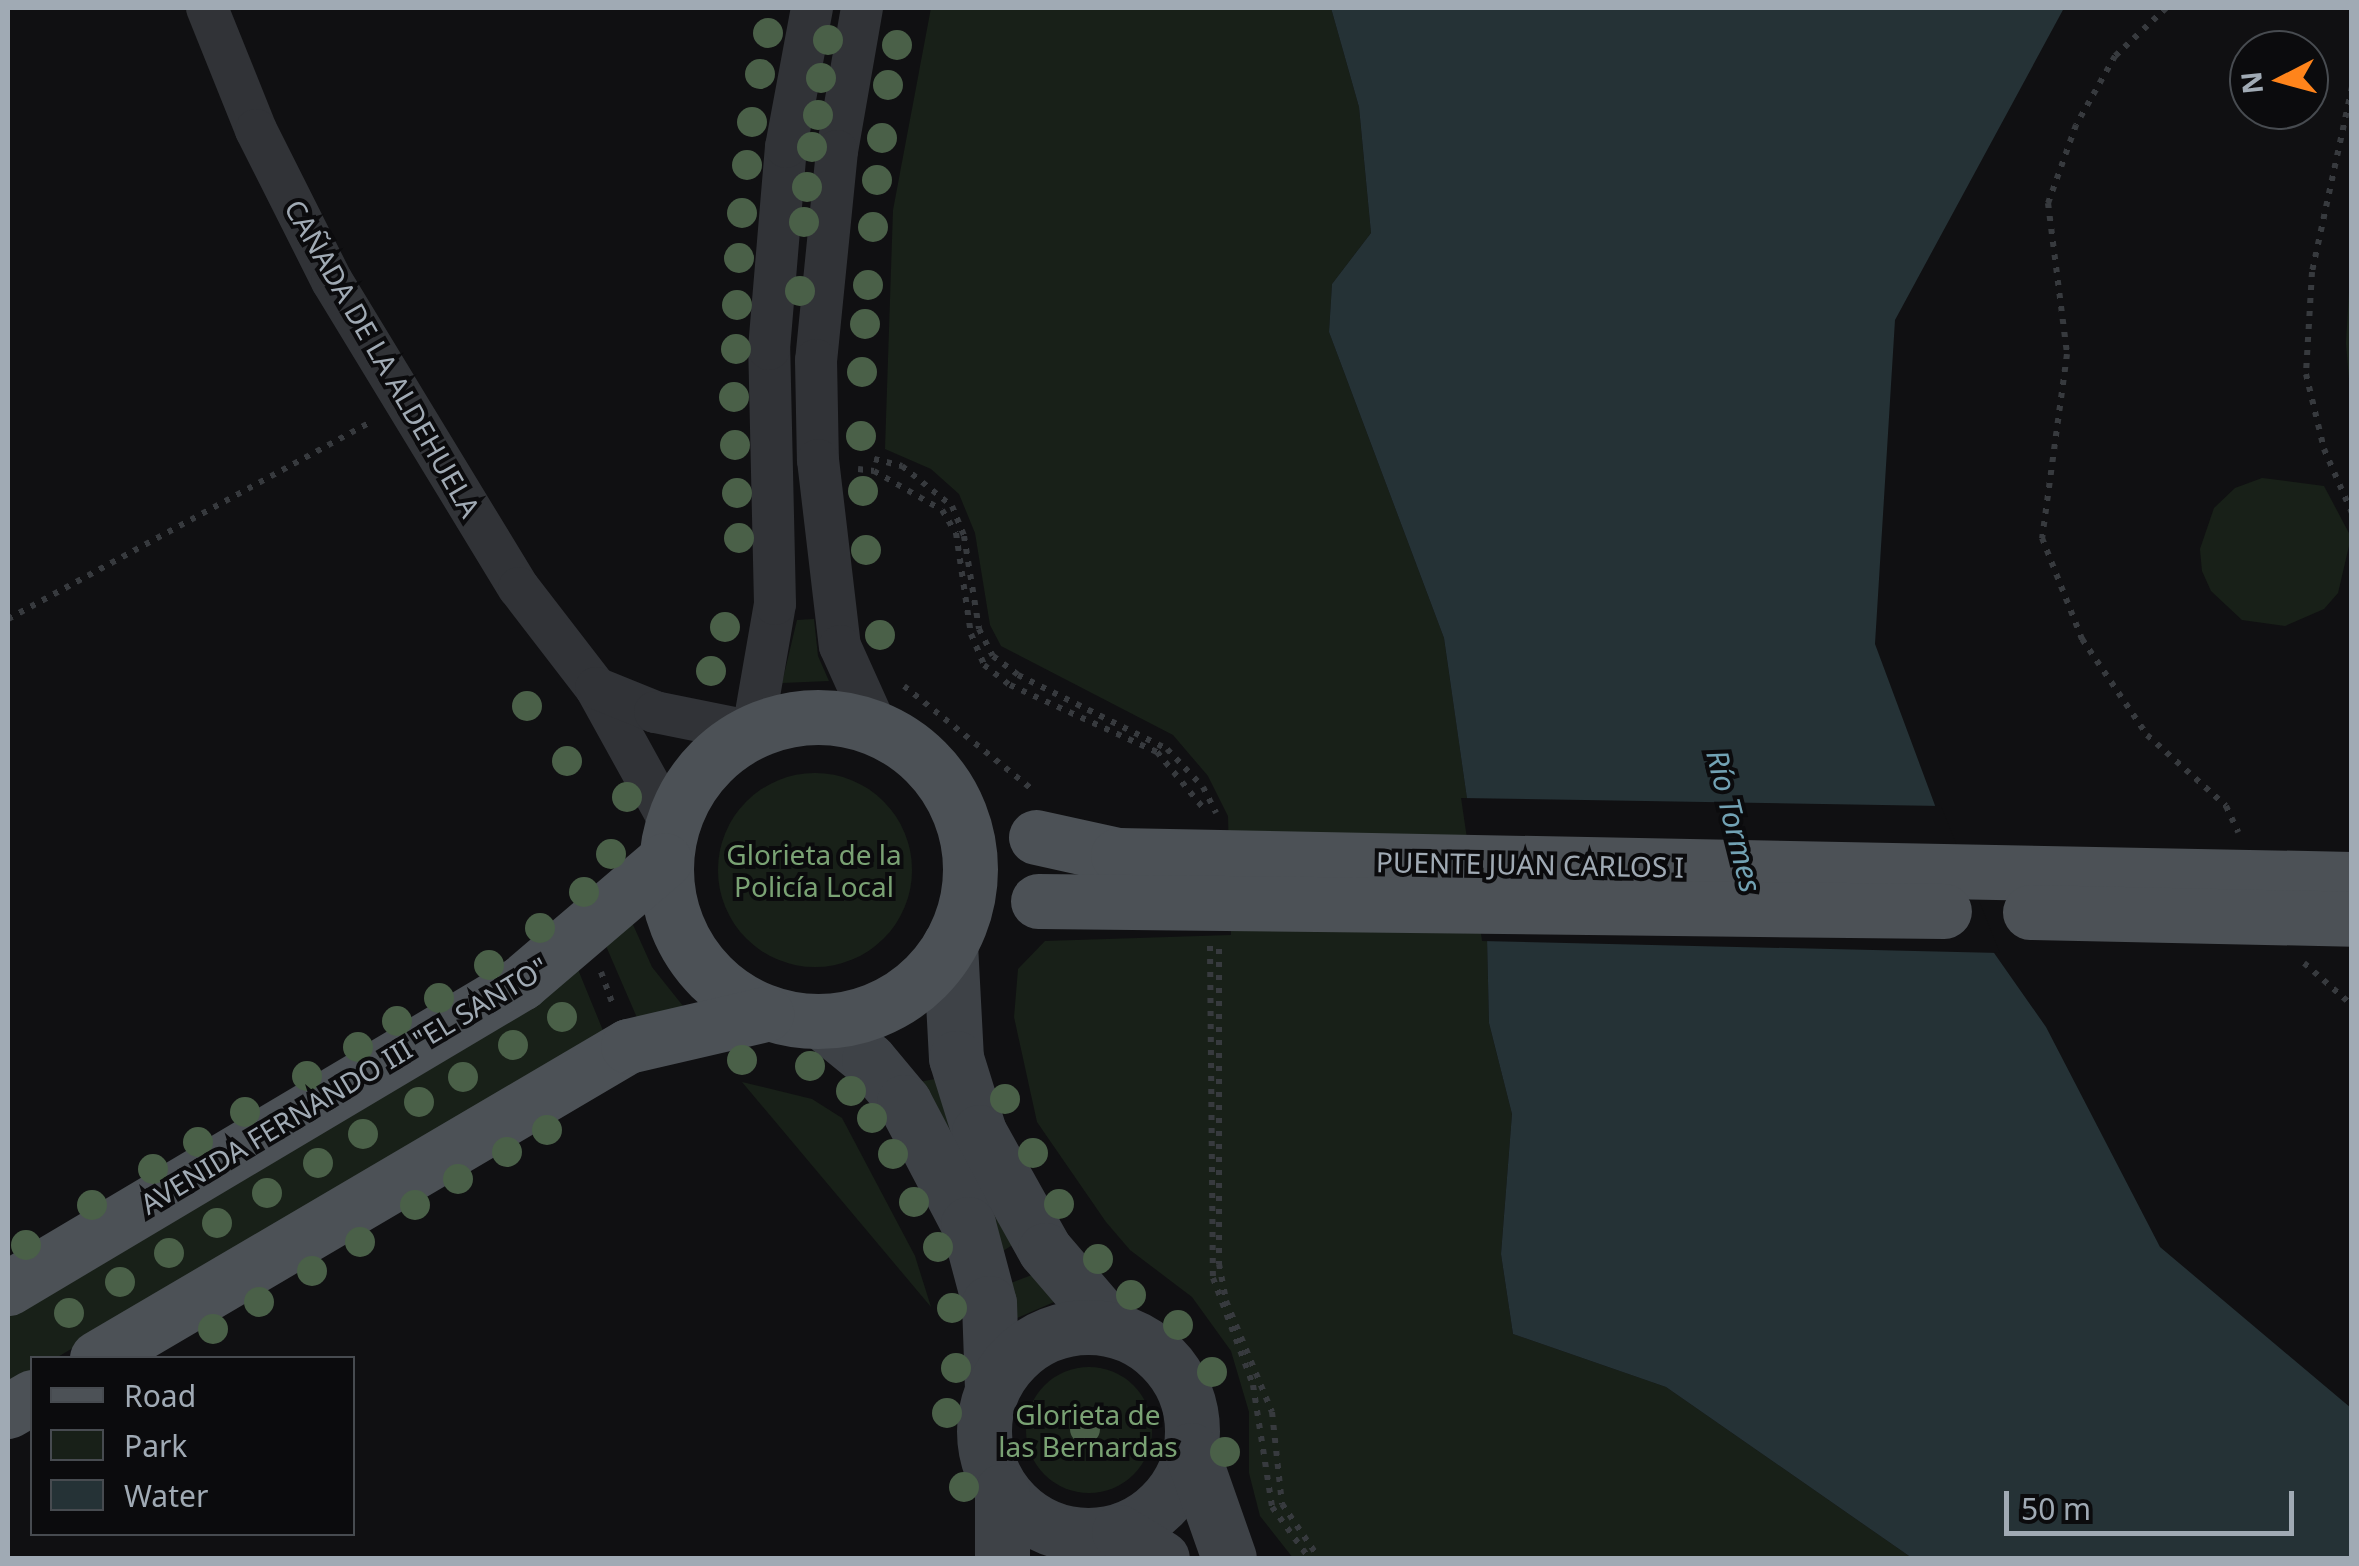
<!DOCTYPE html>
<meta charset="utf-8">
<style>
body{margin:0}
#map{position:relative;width:2359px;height:1566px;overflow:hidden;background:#101012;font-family:"Noto Sans",sans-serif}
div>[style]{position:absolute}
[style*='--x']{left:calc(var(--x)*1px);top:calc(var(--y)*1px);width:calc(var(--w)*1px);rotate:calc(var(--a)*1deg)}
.green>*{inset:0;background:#182018}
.round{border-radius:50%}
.water>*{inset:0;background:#253236}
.pier>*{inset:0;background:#101012}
.path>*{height:6px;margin-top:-3px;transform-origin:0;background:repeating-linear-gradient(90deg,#373a3e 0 5px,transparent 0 13px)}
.street>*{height:42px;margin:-21px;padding:0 21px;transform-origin:21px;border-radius:21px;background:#313337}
.secondary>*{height:55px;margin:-27.5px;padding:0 27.5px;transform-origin:27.5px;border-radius:27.5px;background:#3e4247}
.secondary>.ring{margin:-27.5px;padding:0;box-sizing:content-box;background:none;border:55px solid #3e4247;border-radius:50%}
.primary>*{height:55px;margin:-27.5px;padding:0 27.5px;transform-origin:27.5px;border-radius:27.5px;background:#4c5156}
.primary>.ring{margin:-27.5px;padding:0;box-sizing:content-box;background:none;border:55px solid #4c5156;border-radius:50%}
.primary-bridge>*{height:55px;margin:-27.5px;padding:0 27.5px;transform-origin:27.5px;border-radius:27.5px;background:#4c5156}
.trees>*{width:30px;height:30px;margin:-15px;border-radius:50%;background:#4a6048}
span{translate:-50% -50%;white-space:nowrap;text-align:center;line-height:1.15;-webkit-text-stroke:8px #0b0b0d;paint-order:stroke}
.street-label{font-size:28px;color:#a0aab4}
.park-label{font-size:28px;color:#7aa274}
.water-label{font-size:30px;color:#72a2b4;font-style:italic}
.frame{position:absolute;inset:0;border:10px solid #a0aab4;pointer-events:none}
.legend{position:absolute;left:30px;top:1356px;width:325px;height:180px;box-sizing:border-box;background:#0b0b0d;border:2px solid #474b50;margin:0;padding:12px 18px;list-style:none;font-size:30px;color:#a0aab4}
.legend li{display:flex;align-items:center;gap:20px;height:50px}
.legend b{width:50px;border:2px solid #474b50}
.north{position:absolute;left:2229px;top:30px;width:100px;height:100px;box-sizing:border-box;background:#0b0b0d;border:2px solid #474b50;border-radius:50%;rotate:264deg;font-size:28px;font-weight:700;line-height:40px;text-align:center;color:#a0aab4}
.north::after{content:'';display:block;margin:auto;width:35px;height:45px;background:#ff841b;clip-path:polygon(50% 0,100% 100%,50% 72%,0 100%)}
.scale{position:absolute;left:2004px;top:1491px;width:290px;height:45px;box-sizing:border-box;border:5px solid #a0aab4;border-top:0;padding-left:12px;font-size:30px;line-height:35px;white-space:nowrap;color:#a0aab4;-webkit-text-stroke:8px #0b0b0d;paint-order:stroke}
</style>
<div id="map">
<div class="green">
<div style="clip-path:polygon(931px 8px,1331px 8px,1359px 107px,1371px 233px,1332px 284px,1329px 332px,1444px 638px,1487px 938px,1489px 1023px,1512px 1114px,1501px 1254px,1513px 1334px,1666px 1387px,1912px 1558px,1293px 1558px,1260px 1516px,1249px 1473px,1249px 1412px,1231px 1351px,1192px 1297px,1130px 1250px,1106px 1222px,1037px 1122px,1014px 1017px,1018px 969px,1045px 941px,1231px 935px,1228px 816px,1208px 776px,1173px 735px,1001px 646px,990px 625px,975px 533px,959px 494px,931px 469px,885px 449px,893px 210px)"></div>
<div style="clip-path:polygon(2351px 258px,2351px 403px,2346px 343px)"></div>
<div style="clip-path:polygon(2262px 478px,2324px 486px,2351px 537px,2338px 593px,2324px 609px,2285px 626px,2242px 620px,2211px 591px,2202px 571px,2200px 549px,2214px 508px,2235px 488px)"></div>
<div style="clip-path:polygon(814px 619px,818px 656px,829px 681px,782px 683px,797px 620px)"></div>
<div class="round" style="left:718px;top:773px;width:194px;height:194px"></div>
<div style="clip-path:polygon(630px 918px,652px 967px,683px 1006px,638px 1020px,606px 946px)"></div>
<div style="clip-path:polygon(577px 967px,604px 1033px,56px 1358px,32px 1358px,32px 1373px,8px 1387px,8px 1309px)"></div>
<div style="clip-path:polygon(940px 1078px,1017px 1242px,1003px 1251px,919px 1082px)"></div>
<div style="clip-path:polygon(742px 1082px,812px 1099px,842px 1118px,915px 1256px,931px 1307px)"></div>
<div style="clip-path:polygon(1037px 1273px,1061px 1299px,1015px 1319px,1011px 1283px)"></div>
<div class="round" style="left:1026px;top:1367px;width:126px;height:126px"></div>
</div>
<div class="water">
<div style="clip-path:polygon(1331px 8px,2064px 8px,1895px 320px,1875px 644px,1985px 940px,2046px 1027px,2160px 1247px,2351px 1408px,2351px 1558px,1912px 1558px,1666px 1387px,1513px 1334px,1501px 1254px,1512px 1114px,1489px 1023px,1487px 938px,1444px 638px,1329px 332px,1332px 284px,1371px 233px,1359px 107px)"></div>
</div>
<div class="pier">
<div style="clip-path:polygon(1461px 798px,1941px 806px,2000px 953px,1482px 941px)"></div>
</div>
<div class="path">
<div style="--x:2166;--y:8;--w:70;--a:136.7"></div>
<div style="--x:2115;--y:56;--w:79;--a:119.5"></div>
<div style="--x:2076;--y:125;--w:83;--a:109.7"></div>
<div style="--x:2048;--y:203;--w:152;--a:82.8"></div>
<div style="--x:2067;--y:354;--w:186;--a:97.7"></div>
<div style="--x:2042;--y:538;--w:109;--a:68.4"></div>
<div style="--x:2082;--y:639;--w:116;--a:55.9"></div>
<div style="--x:2147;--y:735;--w:106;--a:41.9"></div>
<div style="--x:2226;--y:806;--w:29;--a:65"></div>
<div style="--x:2352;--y:87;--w:189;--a:102.2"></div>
<div style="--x:2312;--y:272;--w:102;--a:93.4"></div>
<div style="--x:2306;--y:374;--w:77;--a:76.5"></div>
<div style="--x:2324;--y:449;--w:70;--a:66.4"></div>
<div style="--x:874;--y:459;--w:29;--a:14"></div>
<div style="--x:902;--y:466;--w:64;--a:38.7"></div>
<div style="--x:952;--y:506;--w:32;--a:68"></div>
<div style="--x:964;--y:536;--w:94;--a:80.8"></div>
<div style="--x:979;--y:629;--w:30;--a:63"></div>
<div style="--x:993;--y:656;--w:31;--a:37"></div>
<div style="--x:1018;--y:675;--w:166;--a:26.4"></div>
<div style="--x:1167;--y:749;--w:52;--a:46.5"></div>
<div style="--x:1203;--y:787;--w:29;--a:63"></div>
<div style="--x:858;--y:469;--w:16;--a:7"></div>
<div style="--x:874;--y:471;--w:78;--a:29.8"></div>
<div style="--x:942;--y:510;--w:27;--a:59"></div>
<div style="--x:956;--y:533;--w:102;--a:81.6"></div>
<div style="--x:971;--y:634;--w:34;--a:67"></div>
<div style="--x:984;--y:665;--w:33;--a:38"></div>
<div style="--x:1010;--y:685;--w:162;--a:24.5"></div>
<div style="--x:1157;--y:752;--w:75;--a:50.4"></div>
<div style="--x:8;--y:619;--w:415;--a:-28.5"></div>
<div style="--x:904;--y:686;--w:167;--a:38.9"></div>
<div style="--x:1210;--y:946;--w:332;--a:89.5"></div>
<div style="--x:1213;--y:1278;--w:114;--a:69.5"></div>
<div style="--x:1253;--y:1385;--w:123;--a:81.1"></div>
<div style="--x:1272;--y:1507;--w:63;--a:54"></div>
<div style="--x:1219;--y:949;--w:315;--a:90"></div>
<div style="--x:1219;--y:1264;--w:38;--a:79"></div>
<div style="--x:1226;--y:1301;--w:120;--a:67.5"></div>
<div style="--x:1272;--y:1412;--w:93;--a:83.8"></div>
<div style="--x:1282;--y:1504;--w:65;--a:55.6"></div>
<div style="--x:2304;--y:963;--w:64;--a:41.2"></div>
<div style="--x:601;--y:972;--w:37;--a:70"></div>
</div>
<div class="street">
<div style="--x:207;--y:8;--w:131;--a:68.1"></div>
<div style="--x:256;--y:130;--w:169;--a:63.3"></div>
<div style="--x:332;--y:281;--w:359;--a:58.7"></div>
<div style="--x:519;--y:588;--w:126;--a:52.4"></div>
<div style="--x:596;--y:688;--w:155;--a:61.1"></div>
<div style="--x:862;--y:8;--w:145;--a:99.9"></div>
<div style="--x:837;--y:151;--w:210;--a:95.7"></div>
<div style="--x:816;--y:360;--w:100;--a:88.9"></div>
<div style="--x:818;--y:460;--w:187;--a:83.3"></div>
<div style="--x:840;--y:646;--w:90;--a:65.7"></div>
<div style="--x:596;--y:688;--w:64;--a:22.1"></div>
<div style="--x:655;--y:712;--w:96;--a:11.4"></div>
<div style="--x:753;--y:730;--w:128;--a:-80.1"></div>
<div style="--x:775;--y:604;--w:255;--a:-91.3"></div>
<div style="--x:769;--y:349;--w:203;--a:-85.2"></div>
<div style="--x:786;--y:147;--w:141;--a:-79.4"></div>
</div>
<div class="secondary">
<div style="--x:950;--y:944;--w:114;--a:87"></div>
<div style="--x:956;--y:1058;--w:77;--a:72.7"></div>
<div style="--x:979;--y:1132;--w:135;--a:60.8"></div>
<div style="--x:1045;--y:1250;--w:104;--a:49.3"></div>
<div style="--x:822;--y:1022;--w:60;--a:39"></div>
<div style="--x:869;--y:1060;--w:55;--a:50.2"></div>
<div style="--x:904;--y:1102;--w:138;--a:62.3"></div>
<div style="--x:968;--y:1224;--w:82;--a:75.1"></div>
<div style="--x:989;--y:1303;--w:86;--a:88"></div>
<div class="ring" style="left:984px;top:1327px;width:153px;height:153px"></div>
<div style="--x:1191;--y:1450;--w:114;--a:70.6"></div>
<div style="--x:1119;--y:1532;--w:50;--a:31.2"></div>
<div style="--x:1002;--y:1558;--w:67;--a:-90"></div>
</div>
<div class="primary">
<div class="ring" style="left:666px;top:717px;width:249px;height:249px"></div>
<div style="--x:8;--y:1288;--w:597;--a:-30.73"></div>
<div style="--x:521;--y:983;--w:189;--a:-40.5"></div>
<div style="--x:97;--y:1358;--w:616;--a:-30.44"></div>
<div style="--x:628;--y:1046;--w:142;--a:-13.1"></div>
<div style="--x:8;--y:1411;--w:28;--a:-30"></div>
</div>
<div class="primary-bridge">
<div style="--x:1036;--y:837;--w:84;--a:12.4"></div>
<div style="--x:1118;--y:855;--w:1234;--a:1.11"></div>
<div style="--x:1038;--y:901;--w:906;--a:0.63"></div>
<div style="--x:2030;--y:912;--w:322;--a:1.2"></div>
</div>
<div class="trees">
<div style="left:768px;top:33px"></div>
<div style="left:828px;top:40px"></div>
<div style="left:897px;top:45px"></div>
<div style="left:760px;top:74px"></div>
<div style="left:821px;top:78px"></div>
<div style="left:888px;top:85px"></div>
<div style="left:818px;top:115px"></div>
<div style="left:752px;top:122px"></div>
<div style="left:882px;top:138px"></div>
<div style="left:812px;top:147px"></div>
<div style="left:747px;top:165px"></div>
<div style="left:877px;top:180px"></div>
<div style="left:807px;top:187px"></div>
<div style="left:742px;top:213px"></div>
<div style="left:804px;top:222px"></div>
<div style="left:873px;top:227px"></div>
<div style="left:739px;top:258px"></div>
<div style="left:868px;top:285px"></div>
<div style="left:800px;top:291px"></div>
<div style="left:737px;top:305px"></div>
<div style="left:865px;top:324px"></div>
<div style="left:736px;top:349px"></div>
<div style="left:862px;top:372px"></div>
<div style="left:734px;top:397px"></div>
<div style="left:861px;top:436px"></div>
<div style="left:735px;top:445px"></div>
<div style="left:863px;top:491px"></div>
<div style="left:737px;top:493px"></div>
<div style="left:739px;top:538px"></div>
<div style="left:866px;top:550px"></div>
<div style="left:725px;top:627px"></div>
<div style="left:880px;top:635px"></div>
<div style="left:711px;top:671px"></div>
<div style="left:527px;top:706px"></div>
<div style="left:567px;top:761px"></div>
<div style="left:627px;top:797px"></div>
<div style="left:611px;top:854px"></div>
<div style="left:584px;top:892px"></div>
<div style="left:540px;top:928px"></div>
<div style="left:489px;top:965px"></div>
<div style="left:439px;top:998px"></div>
<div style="left:562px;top:1017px"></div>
<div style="left:397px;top:1021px"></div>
<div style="left:513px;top:1045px"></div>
<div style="left:358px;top:1047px"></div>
<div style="left:742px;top:1060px"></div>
<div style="left:810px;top:1066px"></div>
<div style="left:307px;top:1076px"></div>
<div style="left:463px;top:1077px"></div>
<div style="left:851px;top:1091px"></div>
<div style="left:1005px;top:1099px"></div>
<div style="left:419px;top:1102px"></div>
<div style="left:245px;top:1112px"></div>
<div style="left:872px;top:1118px"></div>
<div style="left:547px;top:1130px"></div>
<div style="left:363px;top:1134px"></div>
<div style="left:198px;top:1142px"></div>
<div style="left:507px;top:1152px"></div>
<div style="left:1033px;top:1153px"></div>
<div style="left:893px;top:1154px"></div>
<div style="left:318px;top:1163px"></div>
<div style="left:153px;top:1169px"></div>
<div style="left:458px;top:1179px"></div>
<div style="left:267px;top:1193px"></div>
<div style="left:914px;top:1202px"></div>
<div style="left:1059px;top:1204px"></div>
<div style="left:92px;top:1205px"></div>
<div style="left:415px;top:1205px"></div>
<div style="left:217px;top:1223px"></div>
<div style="left:360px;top:1242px"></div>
<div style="left:26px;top:1245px"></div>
<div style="left:938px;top:1247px"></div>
<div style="left:169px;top:1253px"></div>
<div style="left:1098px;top:1259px"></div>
<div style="left:312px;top:1271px"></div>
<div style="left:120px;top:1282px"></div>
<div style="left:1131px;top:1295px"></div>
<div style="left:259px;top:1302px"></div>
<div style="left:952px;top:1308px"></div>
<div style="left:69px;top:1313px"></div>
<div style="left:1178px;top:1325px"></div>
<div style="left:213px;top:1329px"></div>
<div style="left:956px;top:1368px"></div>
<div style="left:1212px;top:1372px"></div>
<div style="left:947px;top:1413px"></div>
<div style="left:1085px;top:1429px"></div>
<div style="left:1225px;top:1452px"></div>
<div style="left:964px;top:1487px"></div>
</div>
<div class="street-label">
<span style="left:383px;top:358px;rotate:60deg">CAÑADA DE LA ALDEHUELA</span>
<span style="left:1530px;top:864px;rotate:1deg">PUENTE JUAN CARLOS I</span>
<span style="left:344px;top:1085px;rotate:-31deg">AVENIDA FERNANDO III "EL SANTO"</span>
</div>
<div class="park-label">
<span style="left:814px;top:870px">Glorieta de la<br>Policía Local</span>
<span style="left:1088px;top:1430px">Glorieta de<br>las Bernardas</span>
</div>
<div class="water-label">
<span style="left:1734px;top:821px;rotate:76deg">Río Tormes</span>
</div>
<div class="frame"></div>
<ul class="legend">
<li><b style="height:12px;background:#4c5156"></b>Road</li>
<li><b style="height:28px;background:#182018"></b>Park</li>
<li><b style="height:28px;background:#253236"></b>Water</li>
</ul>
<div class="north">N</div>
<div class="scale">50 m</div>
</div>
